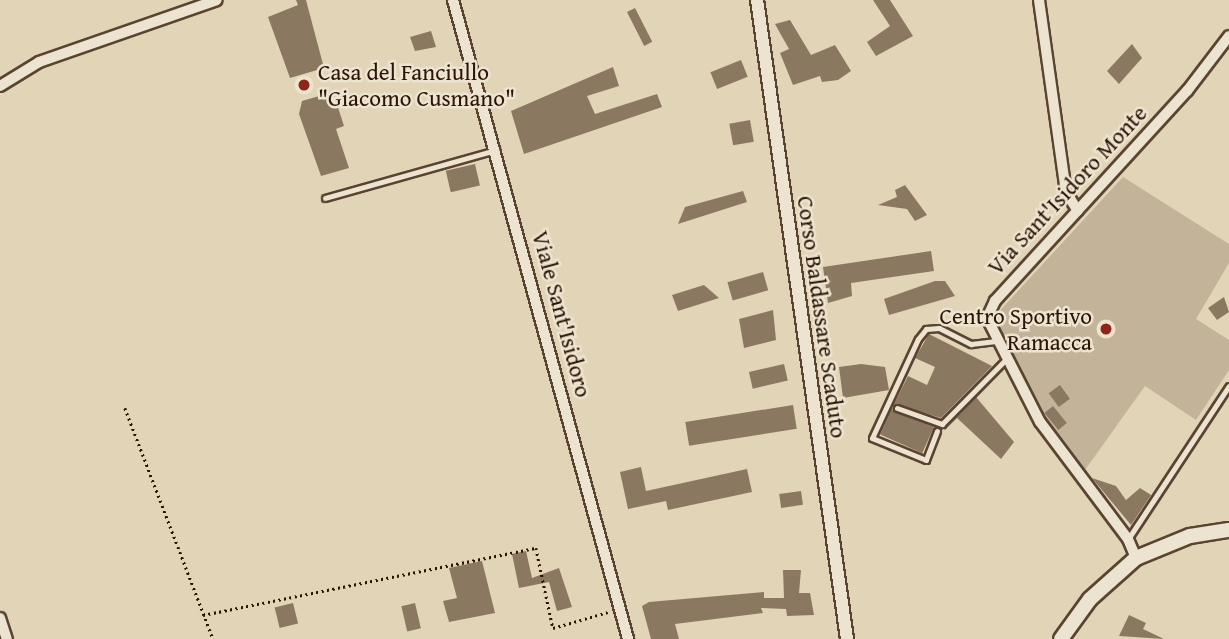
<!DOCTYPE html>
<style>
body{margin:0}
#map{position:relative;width:1229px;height:639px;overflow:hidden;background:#e2d5b7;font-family:"Gentium Book Plus",serif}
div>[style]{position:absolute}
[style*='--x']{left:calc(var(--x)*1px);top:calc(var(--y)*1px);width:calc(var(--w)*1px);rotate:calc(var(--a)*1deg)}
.green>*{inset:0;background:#c3b499}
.building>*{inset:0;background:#8b7861;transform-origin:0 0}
.path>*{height:2.5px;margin-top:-1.25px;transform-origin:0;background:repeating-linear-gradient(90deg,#2c1404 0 2px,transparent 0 5.5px)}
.roads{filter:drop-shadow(2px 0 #5a4431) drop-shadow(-2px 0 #5a4431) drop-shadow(0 2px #5a4431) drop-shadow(0 -2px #5a4431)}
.service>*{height:5px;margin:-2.5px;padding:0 2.5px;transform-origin:2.5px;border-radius:2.5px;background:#ece4d0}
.minor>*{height:10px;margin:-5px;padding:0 5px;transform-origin:5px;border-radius:5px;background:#ece4d0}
.tertiary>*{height:12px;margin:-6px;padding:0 6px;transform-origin:6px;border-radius:6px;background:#ece4d0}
.secondary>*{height:14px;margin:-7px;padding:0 7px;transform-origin:7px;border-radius:7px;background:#ece4d0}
.dots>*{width:19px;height:19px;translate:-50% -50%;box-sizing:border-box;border:4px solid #ece4d0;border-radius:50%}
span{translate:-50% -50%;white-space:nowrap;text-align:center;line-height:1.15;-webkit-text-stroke:5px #ece4d0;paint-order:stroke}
.poi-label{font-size:23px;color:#2c1404}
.left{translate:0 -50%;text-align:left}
.right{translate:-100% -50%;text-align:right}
.street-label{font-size:23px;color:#2c1404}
</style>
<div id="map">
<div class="green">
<div style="clip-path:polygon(1123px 177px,1229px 244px,1229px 263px,1196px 319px,1229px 340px,1229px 370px,1196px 420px,1145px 386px,1085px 470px,1042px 413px,994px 317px)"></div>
</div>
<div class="building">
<div style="clip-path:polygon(296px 0,306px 0,324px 68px,290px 78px,268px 17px,298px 5px)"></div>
<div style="clip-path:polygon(873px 0,890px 0,913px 36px,876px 56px,867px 42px,890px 26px)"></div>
<div style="left:635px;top:8px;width:38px;height:9px;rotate:63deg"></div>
<div style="clip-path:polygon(790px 20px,811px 55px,835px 45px,851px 71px,838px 80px,822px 82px,820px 76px,793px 85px,780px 53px,789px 49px,775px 24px)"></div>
<div style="clip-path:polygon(431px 31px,436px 47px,415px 51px,410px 37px)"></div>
<div style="clip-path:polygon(1132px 44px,1142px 58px,1119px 84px,1107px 71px)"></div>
<div style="left:741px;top:60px;width:18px;height:33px;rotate:68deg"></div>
<div style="clip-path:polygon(613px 67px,619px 86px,587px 96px,595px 114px,657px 94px,662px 107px,524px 154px,511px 111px)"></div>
<div style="clip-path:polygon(333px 92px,344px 126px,336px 129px,349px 168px,321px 176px,299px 114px,302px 101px)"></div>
<div style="left:750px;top:120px;width:22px;height:21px;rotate:80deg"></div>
<div style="left:475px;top:164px;width:22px;height:30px;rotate:77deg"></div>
<div style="clip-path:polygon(905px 185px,927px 215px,915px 221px,907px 209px,878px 205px,897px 197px,895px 190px)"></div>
<div style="clip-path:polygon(743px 191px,747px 202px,678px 224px,685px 207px)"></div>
<div style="clip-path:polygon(931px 251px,934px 271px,851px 283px,852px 296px,828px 303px,823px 267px)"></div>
<div style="left:763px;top:272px;width:19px;height:37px;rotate:74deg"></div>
<div style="clip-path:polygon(935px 281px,945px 281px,955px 296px,889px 315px,884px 299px)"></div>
<div style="clip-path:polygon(704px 285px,719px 298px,678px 311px,672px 295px)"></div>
<div style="clip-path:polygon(1224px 297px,1229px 312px,1217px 320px,1208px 308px)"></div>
<div style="clip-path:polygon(773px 310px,776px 340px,744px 348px,739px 319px)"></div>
<div style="clip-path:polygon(929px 334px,992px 366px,941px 418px,894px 404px,908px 376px,927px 385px,935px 367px,915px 358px)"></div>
<div style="left:784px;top:364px;width:17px;height:36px;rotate:77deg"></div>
<div style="clip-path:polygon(861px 364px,885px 367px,889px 390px,843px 398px,839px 367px)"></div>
<div style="left:1060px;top:385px;width:17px;height:14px;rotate:54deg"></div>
<div style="clip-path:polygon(981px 392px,976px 397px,1014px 442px,1001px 459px,957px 418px,942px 433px)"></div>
<div style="left:793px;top:405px;width:24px;height:109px;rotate:81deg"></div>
<div style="left:1053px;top:406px;width:22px;height:11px;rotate:51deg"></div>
<div style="left:892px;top:408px;width:46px;height:29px;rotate:24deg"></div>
<div style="clip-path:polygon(641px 467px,646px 491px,747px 469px,752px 492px,668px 510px,666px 501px,628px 509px,620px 472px)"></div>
<div style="clip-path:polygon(1092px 478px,1116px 486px,1126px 500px,1140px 488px,1151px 495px,1131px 525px)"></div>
<div style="left:801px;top:491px;width:14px;height:22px;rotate:82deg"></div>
<div style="clip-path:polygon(526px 551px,532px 578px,559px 568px,572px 607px,557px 611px,549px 582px,519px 588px,512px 554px)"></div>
<div style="clip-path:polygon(482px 561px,495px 613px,449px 622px,443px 601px,457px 598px,449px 568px)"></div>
<div style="clip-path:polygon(783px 570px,801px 570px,799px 593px,810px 593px,814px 615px,787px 616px,786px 609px,761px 608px,763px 613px,675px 624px,679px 639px,651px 639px,642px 606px,649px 602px,764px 592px,764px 598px,784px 598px)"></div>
<div style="left:293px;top:603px;width:21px;height:19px;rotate:76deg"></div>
<div style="left:415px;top:603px;width:26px;height:14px;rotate:77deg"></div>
<div style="clip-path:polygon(1129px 615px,1146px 623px,1143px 629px,1164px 639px,1119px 636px)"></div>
</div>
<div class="path">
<div style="--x:125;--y:408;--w:247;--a:69.1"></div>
<div style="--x:203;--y:615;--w:340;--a:-11.4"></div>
<div style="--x:536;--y:548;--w:82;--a:78"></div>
<div style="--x:553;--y:628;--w:57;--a:-16.2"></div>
</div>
<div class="roads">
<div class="service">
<div style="--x:325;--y:198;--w:178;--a:-15.7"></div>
<div style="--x:897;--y:408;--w:48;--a:19.6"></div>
<div style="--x:942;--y:424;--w:91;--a:-45.4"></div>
<div style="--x:937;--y:431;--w:31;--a:111"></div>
<div style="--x:926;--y:460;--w:58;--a:-157.8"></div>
<div style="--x:872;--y:438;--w:109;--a:-65.1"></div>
<div style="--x:918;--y:339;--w:13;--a:-51"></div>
<div style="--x:926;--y:329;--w:13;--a:-4"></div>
<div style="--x:939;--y:328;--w:36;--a:27"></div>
<div style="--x:971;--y:344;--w:25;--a:-7"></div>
<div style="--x:1128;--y:539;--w:183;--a:-56.6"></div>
</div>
<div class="minor">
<div style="--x:453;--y:0;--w:663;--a:74.68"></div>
<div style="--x:1039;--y:0;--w:194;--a:82"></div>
<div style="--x:1066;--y:192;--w:22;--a:58"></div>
<div style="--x:0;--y:86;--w:46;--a:-31.6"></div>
<div style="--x:39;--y:62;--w:188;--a:-19.2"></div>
<div style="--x:1136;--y:558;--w:21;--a:-113"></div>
<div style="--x:1128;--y:539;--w:146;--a:-126.9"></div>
<div style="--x:1040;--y:422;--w:117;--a:-117"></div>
<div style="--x:987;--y:318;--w:19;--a:-65"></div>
<div style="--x:995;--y:301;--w:285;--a:-47.6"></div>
<div style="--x:1187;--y:91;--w:69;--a:-52.6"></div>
<div style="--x:0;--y:618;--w:22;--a:72"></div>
</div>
<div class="tertiary">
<div style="--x:757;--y:0;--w:645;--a:81.98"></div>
</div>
<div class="secondary">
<div style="--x:1061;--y:639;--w:49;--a:-54.1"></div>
<div style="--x:1090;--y:599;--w:62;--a:-41.7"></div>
<div style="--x:1136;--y:558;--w:58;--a:-22.2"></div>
<div style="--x:1190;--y:536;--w:39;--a:-9"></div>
</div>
</div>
<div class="dots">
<div style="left:304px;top:85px;background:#8f2418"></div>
<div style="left:1106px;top:329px;background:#8f2418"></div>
</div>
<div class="poi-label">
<span class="left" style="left:318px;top:85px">Casa del Fanciullo<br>"Giacomo Cusmano"</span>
<span class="right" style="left:1092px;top:329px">Centro Sportivo<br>Ramacca</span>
</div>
<div class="street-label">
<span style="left:1067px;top:190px;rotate:-47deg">Via Sant'Isidoro Monte</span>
<span style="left:562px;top:314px;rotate:75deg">Viale Sant'Isidoro</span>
<span style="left:822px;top:317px;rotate:82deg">Corso Baldassare Scaduto</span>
</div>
</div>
